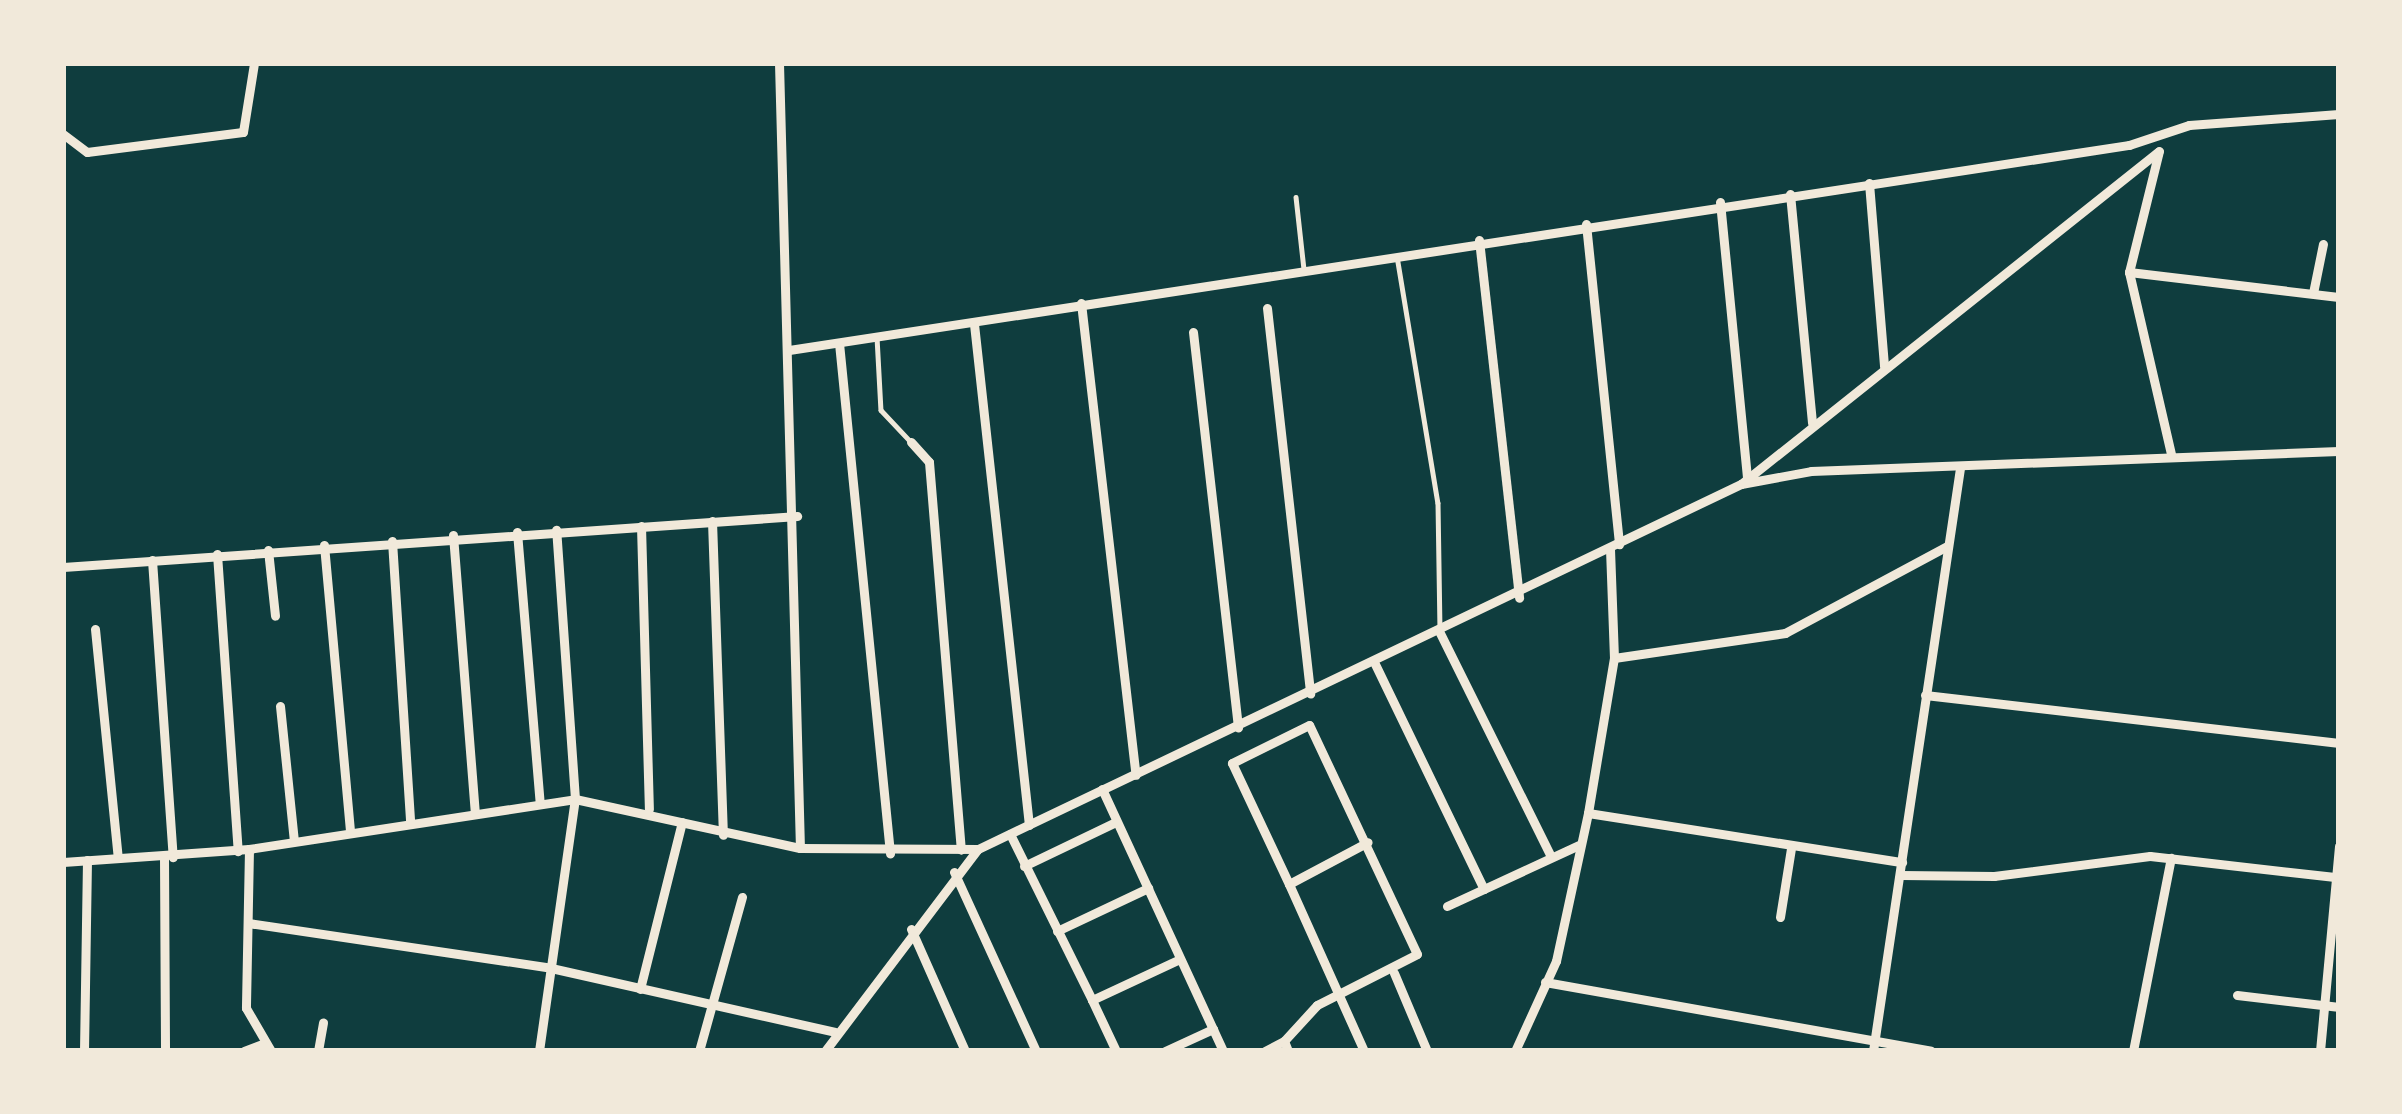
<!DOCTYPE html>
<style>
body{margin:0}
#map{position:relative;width:2402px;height:1114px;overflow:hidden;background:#0f3d3e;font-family:Barlow,sans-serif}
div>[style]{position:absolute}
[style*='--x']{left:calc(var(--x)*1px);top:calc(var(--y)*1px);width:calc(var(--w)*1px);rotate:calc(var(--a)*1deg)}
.service>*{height:4.5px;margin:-2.25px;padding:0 2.25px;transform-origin:2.25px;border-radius:2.25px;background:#f1e9da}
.minor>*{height:9px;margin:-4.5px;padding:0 4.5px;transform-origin:4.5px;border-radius:4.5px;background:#f1e9da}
span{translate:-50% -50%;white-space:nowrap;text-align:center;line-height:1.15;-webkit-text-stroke:9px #f1e9da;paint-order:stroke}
.frame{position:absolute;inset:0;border:66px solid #f1e9da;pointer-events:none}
</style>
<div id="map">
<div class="service">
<div style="--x:1296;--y:197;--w:72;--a:83.7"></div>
<div style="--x:1397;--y:256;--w:250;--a:80.6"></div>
<div style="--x:1438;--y:503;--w:121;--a:89.1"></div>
<div style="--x:877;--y:337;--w:73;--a:86.9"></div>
<div style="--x:881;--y:410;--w:44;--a:46.8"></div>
</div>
<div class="minor">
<div style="--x:779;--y:63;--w:785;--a:88.47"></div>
<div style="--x:800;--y:848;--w:178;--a:0.3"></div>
<div style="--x:978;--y:849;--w:846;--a:-25.57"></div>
<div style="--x:1741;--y:484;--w:71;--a:-10.5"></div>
<div style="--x:1811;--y:471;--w:528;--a:-2.17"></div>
<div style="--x:63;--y:134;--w:30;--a:37"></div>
<div style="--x:87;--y:152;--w:157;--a:-7.3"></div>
<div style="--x:243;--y:132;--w:70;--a:-80.9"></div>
<div style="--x:2159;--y:151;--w:125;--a:103.9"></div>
<div style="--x:2129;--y:272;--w:187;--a:77"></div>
<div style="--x:1869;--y:183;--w:184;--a:85.3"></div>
<div style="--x:1790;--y:194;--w:230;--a:84.5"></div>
<div style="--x:1720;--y:202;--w:276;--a:84.4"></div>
<div style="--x:1586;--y:224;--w:322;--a:84.1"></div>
<div style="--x:1479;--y:240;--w:360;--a:83.6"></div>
<div style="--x:2129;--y:272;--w:211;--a:6.8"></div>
<div style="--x:2313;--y:293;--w:50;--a:-78.5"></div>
<div style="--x:1081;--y:303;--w:475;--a:83.4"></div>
<div style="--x:1267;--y:308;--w:388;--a:83.6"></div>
<div style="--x:974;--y:324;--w:504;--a:83.74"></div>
<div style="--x:1193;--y:332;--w:398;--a:83.5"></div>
<div style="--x:839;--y:343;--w:513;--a:84.29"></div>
<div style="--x:789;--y:350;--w:1356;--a:-8.7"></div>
<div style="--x:2129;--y:145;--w:63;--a:-18.4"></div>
<div style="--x:2189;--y:125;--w:150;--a:-4.2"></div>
<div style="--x:911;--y:442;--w:27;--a:48"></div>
<div style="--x:929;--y:462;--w:389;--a:85.3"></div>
<div style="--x:1741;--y:484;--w:534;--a:-38.54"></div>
<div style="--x:712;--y:521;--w:314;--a:88"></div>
<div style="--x:641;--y:526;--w:283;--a:88.4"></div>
<div style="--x:517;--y:532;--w:273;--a:85.2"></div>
<div style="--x:453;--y:535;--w:278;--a:85.5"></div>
<div style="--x:392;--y:541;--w:281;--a:86.3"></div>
<div style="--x:324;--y:545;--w:286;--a:84.8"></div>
<div style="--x:268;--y:550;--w:66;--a:83.9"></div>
<div style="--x:217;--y:554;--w:298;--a:86"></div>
<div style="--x:152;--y:560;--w:298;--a:86"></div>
<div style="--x:63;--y:567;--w:736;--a:-3.97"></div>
<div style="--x:95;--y:629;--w:230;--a:84.3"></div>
<div style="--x:1439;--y:631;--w:252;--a:63.6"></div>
<div style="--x:1614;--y:658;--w:173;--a:-8.3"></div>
<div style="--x:1785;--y:633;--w:184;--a:-28.2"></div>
<div style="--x:1375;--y:664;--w:250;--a:64.2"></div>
<div style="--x:1925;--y:695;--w:417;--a:6.6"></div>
<div style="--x:280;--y:706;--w:136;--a:84.1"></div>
<div style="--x:1102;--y:789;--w:289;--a:65.2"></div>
<div style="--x:1588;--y:813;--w:318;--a:8.9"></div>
<div style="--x:1010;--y:834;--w:185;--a:63.7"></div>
<div style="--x:249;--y:849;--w:159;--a:91.1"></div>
<div style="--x:246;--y:1008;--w:50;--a:59.8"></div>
<div style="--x:164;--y:857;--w:194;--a:89.7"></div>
<div style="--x:63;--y:862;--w:186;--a:-4"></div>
<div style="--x:249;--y:849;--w:330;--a:-8.7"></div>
<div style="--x:575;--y:799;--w:230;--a:12.3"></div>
<div style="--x:1024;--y:866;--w:102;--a:-25.6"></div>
<div style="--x:954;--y:872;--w:197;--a:65.4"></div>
<div style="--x:1901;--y:875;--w:93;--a:0.6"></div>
<div style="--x:1994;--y:876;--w:157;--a:-7.3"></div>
<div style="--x:2150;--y:856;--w:186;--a:6.5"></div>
<div style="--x:1447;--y:906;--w:145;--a:-24.8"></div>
<div style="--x:1780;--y:917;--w:70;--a:-80.9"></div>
<div style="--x:248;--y:923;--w:306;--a:8.4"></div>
<div style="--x:551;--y:968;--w:291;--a:12.7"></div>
<div style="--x:911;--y:929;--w:133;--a:66.1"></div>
<div style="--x:1057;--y:931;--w:101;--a:-25.3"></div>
<div style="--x:1394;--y:973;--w:85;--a:67.1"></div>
<div style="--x:1545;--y:982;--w:392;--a:10.1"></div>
<div style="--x:640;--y:989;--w:172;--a:-75.9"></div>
<div style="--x:2237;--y:995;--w:103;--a:6.7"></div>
<div style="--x:1284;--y:1041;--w:49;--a:-47.5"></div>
<div style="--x:1317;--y:1005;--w:112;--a:-27"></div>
<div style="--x:1417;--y:954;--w:253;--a:-115.2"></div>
<div style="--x:1309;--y:725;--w:86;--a:153.7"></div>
<div style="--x:1232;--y:763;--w:134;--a:64.8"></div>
<div style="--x:84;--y:1051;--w:191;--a:-89.1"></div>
<div style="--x:244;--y:1051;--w:19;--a:-21"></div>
<div style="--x:318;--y:1051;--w:29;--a:-80"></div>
<div style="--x:539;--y:1051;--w:255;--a:-81.9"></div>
<div style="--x:575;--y:799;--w:270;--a:-94"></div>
<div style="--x:699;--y:1051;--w:160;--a:-74.4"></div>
<div style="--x:825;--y:1051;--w:252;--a:-52.9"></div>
<div style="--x:1116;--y:1051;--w:56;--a:-115.2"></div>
<div style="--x:1092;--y:1000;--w:97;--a:-25"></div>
<div style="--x:1165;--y:1051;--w:53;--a:-24.6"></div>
<div style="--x:1265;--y:1051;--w:21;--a:-28"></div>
<div style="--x:1284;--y:1041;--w:11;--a:68"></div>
<div style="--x:1364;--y:1051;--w:183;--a:-114.2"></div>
<div style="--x:1289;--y:884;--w:89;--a:-28"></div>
<div style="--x:1515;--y:1051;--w:99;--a:-65.5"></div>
<div style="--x:1556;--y:961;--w:151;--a:-77.8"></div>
<div style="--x:1588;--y:813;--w:157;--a:-80.5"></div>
<div style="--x:1614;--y:658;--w:109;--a:-92.1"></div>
<div style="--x:1873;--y:1051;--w:589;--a:-81.51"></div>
<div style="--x:2133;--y:1051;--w:197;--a:-78.9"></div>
<div style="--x:2320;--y:1051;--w:206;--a:-84.7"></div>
</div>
<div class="frame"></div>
</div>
